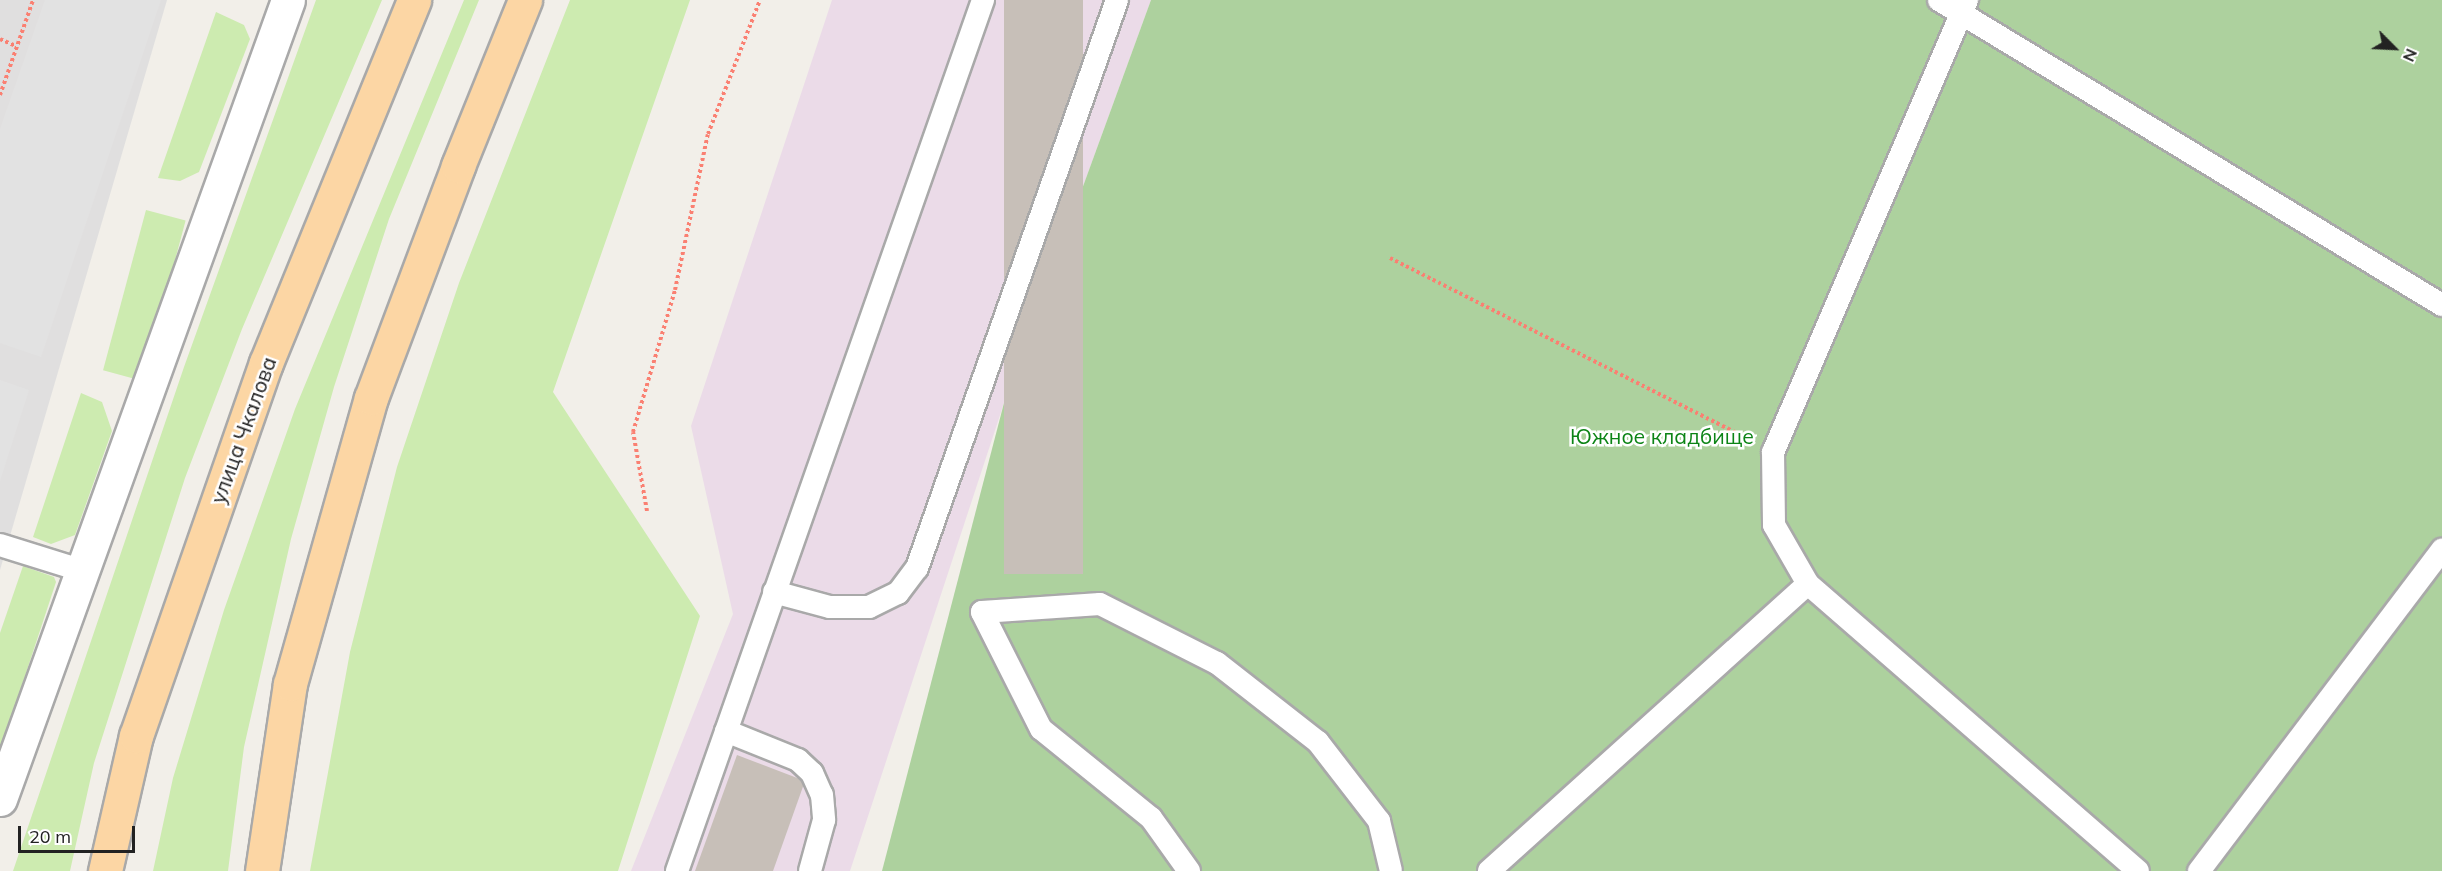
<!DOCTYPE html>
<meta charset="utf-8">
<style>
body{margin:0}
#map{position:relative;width:2442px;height:871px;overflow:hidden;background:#f2efe9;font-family:Mulish,sans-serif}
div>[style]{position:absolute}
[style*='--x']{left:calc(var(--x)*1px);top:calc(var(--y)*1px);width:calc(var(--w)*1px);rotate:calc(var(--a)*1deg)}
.residential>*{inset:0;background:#e0dfdf}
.industrial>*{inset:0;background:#ebdbe8}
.grass>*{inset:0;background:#cdebb0;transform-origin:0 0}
.forest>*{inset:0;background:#add19e}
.parking>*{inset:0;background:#e2e2e2}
.building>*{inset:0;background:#c7bfb8;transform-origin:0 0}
.path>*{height:4px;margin-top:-2px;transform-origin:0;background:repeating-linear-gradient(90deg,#fa8072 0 3px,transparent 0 6px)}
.roads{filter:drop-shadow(2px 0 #a9a9a9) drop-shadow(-2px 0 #a9a9a9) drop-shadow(0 2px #a9a9a9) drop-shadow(0 -2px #a9a9a9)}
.service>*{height:22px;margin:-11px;padding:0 11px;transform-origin:11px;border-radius:11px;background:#fff}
.minor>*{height:33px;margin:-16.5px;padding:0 16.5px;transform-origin:16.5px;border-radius:16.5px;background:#fff}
.primary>*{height:33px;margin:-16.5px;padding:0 16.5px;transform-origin:16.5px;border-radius:16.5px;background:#fcd6a4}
span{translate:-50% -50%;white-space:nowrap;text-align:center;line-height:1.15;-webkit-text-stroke:5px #fff;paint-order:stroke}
.street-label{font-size:21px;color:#222}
.park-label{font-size:21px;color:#0c8416}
.north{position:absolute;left:2364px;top:18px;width:60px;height:60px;-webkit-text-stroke:4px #fff;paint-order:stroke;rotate:114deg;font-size:16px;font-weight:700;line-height:24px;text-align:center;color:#222}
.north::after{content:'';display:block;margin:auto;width:21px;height:27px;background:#222;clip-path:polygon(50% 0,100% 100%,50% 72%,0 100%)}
.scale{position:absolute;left:18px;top:826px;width:117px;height:27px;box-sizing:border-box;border:3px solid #222;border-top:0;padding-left:8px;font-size:18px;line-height:21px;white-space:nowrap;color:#222;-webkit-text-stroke:4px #fff;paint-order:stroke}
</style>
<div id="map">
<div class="residential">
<div style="clip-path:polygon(0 0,167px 0,0 570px)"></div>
</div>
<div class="industrial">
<div style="clip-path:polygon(832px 0,1151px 0,1004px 403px,850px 871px,631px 871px,733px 614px,691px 426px)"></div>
</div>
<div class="grass">
<div style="clip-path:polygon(316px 0,382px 0,242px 329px,185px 478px,94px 763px,70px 871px,13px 871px,184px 367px)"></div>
<div style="clip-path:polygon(464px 0,479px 0,389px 219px,334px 387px,291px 539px,244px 747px,228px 871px,153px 871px,173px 778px,224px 610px,295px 409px)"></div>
<div style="clip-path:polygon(570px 0,690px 0,553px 392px,700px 616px,618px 871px,310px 871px,350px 652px,397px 467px,459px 283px)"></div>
<div style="clip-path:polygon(216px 12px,244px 25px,250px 39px,199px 172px,180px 181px,158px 178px)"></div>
<div style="left:146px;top:210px;width:41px;height:166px;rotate:15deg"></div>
<div style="clip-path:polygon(81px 393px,102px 402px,112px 431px,75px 535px,51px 544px,33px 537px)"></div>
<div style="clip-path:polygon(23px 566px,54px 577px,56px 582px,0 752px,0 633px)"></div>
</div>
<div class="forest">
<div style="clip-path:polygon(1151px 0,2442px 0,2442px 871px,882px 871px,1004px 403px)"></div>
</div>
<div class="parking">
<div style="clip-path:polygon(45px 0,161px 0,41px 357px,0 343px,0 129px)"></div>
<div style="clip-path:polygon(0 380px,29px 390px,0 481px)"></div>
</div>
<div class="building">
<div style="left:1004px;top:0;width:79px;height:574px"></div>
<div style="clip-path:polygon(737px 755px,805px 781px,773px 871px,695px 871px)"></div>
</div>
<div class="path">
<div style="--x:0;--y:39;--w:17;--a:24"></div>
<div style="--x:0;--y:95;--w:101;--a:-70.8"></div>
<div style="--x:1390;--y:258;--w:399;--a:26.8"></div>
<div style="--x:647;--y:511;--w:80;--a:-100"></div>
<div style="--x:633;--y:432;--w:148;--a:-73.5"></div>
<div style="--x:675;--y:290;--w:159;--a:-78.1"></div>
<div style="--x:708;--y:134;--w:144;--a:-68.8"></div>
</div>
<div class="roads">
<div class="service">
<div style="--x:1939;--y:0;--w:588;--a:31.23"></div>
<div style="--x:1967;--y:0;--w:492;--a:113.2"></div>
<div style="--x:1773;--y:452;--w:73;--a:89.2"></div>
<div style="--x:1774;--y:525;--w:68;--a:60"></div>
<div style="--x:1808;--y:584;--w:437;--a:41"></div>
<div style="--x:0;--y:545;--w:84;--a:17.4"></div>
<div style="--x:774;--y:592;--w:58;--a:15"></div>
<div style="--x:830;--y:607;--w:39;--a:0"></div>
<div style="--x:869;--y:607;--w:32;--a:-26"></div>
<div style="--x:898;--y:593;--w:31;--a:-53"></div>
<div style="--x:917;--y:568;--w:602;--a:-70.6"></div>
<div style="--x:726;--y:731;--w:78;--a:21.9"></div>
<div style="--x:798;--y:760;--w:19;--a:43"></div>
<div style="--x:812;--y:773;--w:24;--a:66"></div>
<div style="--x:822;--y:795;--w:25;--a:85"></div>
<div style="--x:824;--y:820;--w:53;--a:105.4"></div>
<div style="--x:677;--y:871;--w:923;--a:-70.64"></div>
<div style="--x:1189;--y:871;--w:65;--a:-125.6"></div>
<div style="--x:1151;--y:818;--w:141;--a:-141"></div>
<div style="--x:1041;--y:729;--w:131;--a:-116.8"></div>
<div style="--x:982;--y:612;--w:118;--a:-3.9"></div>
<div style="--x:1100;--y:604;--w:131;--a:26.8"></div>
<div style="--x:1217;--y:663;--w:128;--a:38"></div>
<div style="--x:1318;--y:742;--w:100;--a:52.3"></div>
<div style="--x:1379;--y:821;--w:51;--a:76.5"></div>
<div style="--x:1489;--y:871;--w:429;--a:-42"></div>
<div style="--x:2199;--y:871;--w:403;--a:-52.9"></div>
</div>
<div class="minor">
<div style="--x:0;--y:799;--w:849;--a:-70.18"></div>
</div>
<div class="primary">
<div style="--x:105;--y:871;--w:139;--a:-77.1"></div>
<div style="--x:136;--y:736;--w:395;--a:-70.8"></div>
<div style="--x:266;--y:363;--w:392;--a:-67.8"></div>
<div style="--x:262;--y:871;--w:189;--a:-81.5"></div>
<div style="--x:290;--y:684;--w:297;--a:-74.2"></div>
<div style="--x:371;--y:398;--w:248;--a:-69.4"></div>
<div style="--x:458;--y:166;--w:179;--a:-68"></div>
</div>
</div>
<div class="street-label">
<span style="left:243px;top:430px;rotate:-70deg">улица Чкалова</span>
</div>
<div class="park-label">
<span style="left:1662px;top:436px">Южное кладбище</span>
</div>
<div class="north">N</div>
<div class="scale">20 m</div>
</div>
